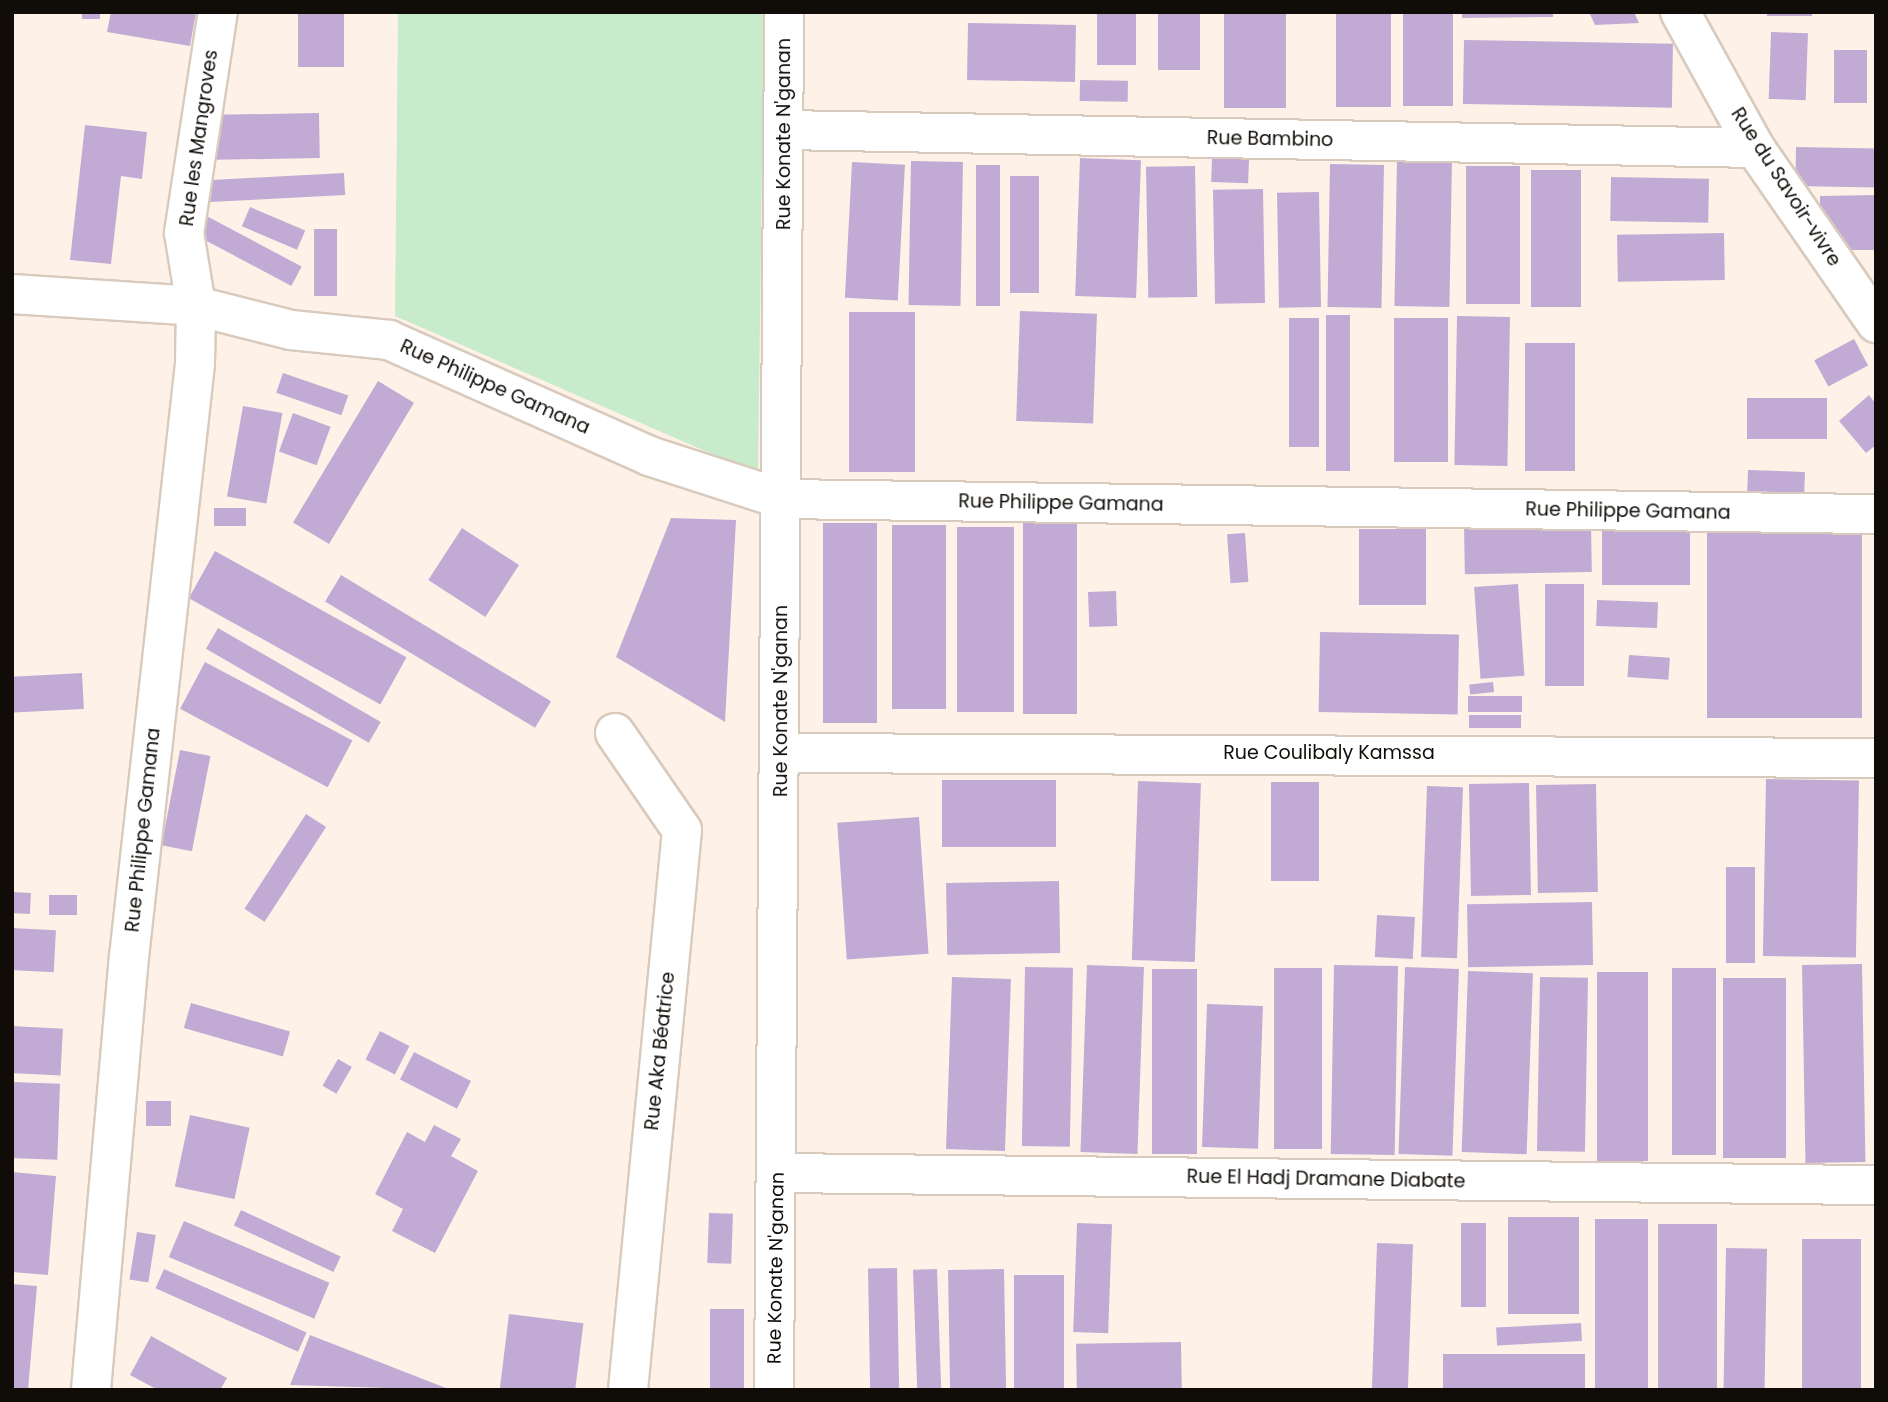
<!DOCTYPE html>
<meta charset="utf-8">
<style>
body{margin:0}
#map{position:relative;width:1888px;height:1402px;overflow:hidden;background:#fef2e8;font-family:Poppins,sans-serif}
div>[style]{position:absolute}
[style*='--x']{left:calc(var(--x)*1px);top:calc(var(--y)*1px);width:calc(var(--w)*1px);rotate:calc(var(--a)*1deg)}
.green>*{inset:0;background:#c7ebcb}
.building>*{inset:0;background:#c1abd4;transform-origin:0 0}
.roads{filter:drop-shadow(2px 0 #d9cabe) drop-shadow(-2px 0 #d9cabe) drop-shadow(0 2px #d9cabe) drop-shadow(0 -2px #d9cabe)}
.minor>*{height:38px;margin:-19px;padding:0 19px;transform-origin:19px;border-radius:19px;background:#fff}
span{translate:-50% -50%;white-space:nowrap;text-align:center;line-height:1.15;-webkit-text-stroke:7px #fff;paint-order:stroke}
.street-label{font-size:19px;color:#100c08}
.frame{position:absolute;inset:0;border:14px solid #100c08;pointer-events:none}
</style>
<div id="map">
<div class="green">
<div style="clip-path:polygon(764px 12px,758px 474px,395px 316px,398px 13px)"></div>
</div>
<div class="building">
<div style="left:82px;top:12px;width:18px;height:7px"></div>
<div style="clip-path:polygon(111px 12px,196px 12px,190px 46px,107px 32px)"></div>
<div style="left:298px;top:12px;width:46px;height:55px"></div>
<div style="left:1097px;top:12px;width:39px;height:53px"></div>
<div style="left:1158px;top:12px;width:42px;height:58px"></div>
<div style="left:1224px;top:12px;width:62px;height:96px"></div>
<div style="left:1336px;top:12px;width:55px;height:95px"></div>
<div style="left:1403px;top:12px;width:50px;height:94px"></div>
<div style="clip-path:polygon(1462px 12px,1553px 12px,1553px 17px,1462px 18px)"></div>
<div style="clip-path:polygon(1589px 12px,1634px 12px,1639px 23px,1595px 25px)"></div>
<div style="left:1767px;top:12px;width:45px;height:4px"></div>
<div style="left:968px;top:23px;width:108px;height:57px;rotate:1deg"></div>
<div style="left:1771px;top:32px;width:37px;height:67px;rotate:2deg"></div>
<div style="left:1464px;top:40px;width:209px;height:64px;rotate:1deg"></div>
<div style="left:1834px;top:50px;width:33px;height:53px"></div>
<div style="left:1080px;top:80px;width:48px;height:21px;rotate:1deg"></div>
<div style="left:319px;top:113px;width:45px;height:104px;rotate:89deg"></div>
<div style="clip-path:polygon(85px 125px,147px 132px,142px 179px,121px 176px,111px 264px,70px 260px)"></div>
<div style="left:1796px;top:147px;width:80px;height:39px;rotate:1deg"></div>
<div style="left:1080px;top:158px;width:61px;height:138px;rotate:2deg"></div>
<div style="left:1212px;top:158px;width:37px;height:24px;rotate:2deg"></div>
<div style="left:1397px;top:158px;width:55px;height:148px;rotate:1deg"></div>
<div style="left:911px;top:161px;width:52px;height:144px;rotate:1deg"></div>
<div style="left:852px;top:162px;width:53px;height:136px;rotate:3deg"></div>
<div style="left:1330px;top:164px;width:54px;height:143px;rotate:1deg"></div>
<div style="left:976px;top:165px;width:24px;height:141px"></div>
<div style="left:1195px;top:166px;width:131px;height:49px;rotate:89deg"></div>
<div style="left:1466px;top:166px;width:54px;height:138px"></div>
<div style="left:1581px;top:170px;width:137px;height:50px;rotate:90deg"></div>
<div style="left:344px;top:173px;width:22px;height:146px;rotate:87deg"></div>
<div style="left:1010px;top:176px;width:29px;height:117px"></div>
<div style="left:1611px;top:177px;width:98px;height:44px;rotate:1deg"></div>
<div style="left:1263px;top:189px;width:114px;height:50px;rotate:89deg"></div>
<div style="left:1319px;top:192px;width:115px;height:42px;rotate:89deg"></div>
<div style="clip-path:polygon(1876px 195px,1876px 250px,1836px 250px,1836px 228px,1820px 228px,1820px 196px)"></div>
<div style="left:250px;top:207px;width:60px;height:21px;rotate:23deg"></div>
<div style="left:201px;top:213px;width:114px;height:22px;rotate:28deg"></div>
<div style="left:314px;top:229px;width:23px;height:67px"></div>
<div style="left:1724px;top:233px;width:47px;height:107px;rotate:89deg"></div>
<div style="left:1020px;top:311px;width:77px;height:110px;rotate:2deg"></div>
<div style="left:915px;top:312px;width:160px;height:66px;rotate:90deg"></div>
<div style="left:1350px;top:315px;width:156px;height:24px;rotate:90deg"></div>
<div style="left:1457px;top:316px;width:53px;height:149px;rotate:1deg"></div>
<div style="left:1289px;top:318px;width:30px;height:129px"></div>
<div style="left:1394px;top:318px;width:54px;height:144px"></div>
<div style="left:1854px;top:339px;width:30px;height:45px;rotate:62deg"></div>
<div style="left:1575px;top:343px;width:128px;height:50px;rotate:90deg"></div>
<div style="left:283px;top:373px;width:69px;height:21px;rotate:19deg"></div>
<div style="left:378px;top:381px;width:42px;height:165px;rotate:31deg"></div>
<div style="clip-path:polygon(1869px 395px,1876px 404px,1876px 445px,1866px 453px,1839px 421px)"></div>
<div style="left:1827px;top:398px;width:41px;height:80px;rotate:90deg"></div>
<div style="left:243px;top:406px;width:40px;height:92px;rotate:10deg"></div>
<div style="left:293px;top:413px;width:40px;height:41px;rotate:20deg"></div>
<div style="left:1748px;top:470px;width:57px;height:21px;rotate:2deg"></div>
<div style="left:214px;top:508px;width:32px;height:18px"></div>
<div style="clip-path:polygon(671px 518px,736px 520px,725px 722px,616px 657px)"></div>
<div style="left:823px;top:523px;width:54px;height:200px"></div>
<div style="left:1023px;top:523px;width:54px;height:191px"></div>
<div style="left:1591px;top:524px;width:48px;height:127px;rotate:89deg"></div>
<div style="left:892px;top:525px;width:54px;height:184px"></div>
<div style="left:957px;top:527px;width:57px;height:185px"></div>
<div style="left:1690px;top:527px;width:58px;height:88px;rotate:90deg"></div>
<div style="left:462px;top:528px;width:68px;height:62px;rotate:33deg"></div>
<div style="left:1426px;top:529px;width:76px;height:67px;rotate:90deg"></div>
<div style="left:1862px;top:532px;width:186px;height:155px;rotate:90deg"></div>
<div style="left:1245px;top:533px;width:49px;height:18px;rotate:86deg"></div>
<div style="left:215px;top:551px;width:219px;height:54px;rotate:29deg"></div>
<div style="left:341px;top:575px;width:245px;height:31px;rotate:31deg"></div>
<div style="left:1518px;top:584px;width:92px;height:44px;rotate:86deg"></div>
<div style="left:1545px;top:584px;width:39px;height:102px"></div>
<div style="left:1116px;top:591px;width:35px;height:28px;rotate:88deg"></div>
<div style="left:1597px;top:600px;width:61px;height:26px;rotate:2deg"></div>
<div style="left:218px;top:628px;width:188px;height:24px;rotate:30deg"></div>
<div style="left:1320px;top:632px;width:139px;height:80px;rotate:1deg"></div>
<div style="left:1629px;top:655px;width:41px;height:22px;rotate:4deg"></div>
<div style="left:205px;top:662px;width:167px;height:53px;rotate:28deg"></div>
<div style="left:82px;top:673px;width:36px;height:70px;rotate:87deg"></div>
<div style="left:1493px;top:682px;width:10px;height:24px;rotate:84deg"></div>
<div style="left:1468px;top:696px;width:54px;height:16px"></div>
<div style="left:1521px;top:715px;width:13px;height:52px;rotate:90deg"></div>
<div style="left:180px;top:750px;width:31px;height:97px;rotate:11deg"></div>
<div style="left:1766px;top:779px;width:93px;height:177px;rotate:1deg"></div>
<div style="left:942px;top:780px;width:114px;height:67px"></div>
<div style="left:1138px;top:781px;width:63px;height:179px;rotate:2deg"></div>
<div style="left:1271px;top:782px;width:48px;height:99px"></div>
<div style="left:1529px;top:783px;width:112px;height:60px;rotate:89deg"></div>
<div style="left:1596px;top:784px;width:108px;height:60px;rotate:89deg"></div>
<div style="left:1427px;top:786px;width:36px;height:171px;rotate:2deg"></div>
<div style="left:306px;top:814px;width:24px;height:113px;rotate:33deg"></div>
<div style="left:919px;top:817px;width:137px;height:82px;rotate:86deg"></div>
<div style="left:1726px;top:867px;width:29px;height:96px"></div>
<div style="left:1059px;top:881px;width:72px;height:113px;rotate:89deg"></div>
<div style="left:12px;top:892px;width:19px;height:21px;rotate:3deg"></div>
<div style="left:77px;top:895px;width:20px;height:28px;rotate:90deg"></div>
<div style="left:1592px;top:902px;width:63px;height:125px;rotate:89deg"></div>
<div style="left:1377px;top:915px;width:38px;height:42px;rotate:3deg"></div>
<div style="left:12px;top:928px;width:44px;height:42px;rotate:3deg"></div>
<div style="left:1862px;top:964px;width:198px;height:60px;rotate:89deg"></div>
<div style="left:1087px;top:965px;width:57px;height:187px;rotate:2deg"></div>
<div style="left:1334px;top:965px;width:64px;height:189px;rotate:1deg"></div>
<div style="left:1025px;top:967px;width:48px;height:179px;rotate:1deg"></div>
<div style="left:1405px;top:967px;width:54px;height:187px;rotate:2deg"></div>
<div style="left:1274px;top:968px;width:48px;height:181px"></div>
<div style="left:1672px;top:968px;width:44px;height:187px"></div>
<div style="left:1152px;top:969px;width:45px;height:185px"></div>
<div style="left:1468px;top:971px;width:65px;height:181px;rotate:2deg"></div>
<div style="left:1597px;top:972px;width:51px;height:189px"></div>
<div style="left:952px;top:977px;width:59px;height:172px;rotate:2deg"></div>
<div style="left:1540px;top:977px;width:48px;height:174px;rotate:1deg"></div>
<div style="left:1723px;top:978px;width:63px;height:180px"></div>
<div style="left:191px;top:1003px;width:103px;height:26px;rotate:16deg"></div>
<div style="left:1207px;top:1004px;width:56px;height:143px;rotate:2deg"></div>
<div style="left:12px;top:1026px;width:51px;height:47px;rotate:3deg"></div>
<div style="left:380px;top:1031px;width:33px;height:32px;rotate:27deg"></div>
<div style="left:414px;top:1052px;width:64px;height:31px;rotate:27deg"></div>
<div style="left:338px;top:1059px;width:16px;height:31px;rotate:30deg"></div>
<div style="left:12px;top:1082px;width:48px;height:76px;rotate:2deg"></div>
<div style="left:146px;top:1101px;width:25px;height:25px"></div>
<div style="left:190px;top:1115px;width:61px;height:73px;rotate:12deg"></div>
<div style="clip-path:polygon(434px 1125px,461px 1139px,451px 1156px,478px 1171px,435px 1253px,392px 1231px,403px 1209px,375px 1194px,407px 1132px,425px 1142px)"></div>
<div style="clip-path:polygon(12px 1172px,56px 1176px,48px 1275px,12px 1272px)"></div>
<div style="left:241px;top:1210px;width:110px;height:17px;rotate:25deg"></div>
<div style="left:709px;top:1213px;width:24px;height:50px;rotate:2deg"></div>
<div style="left:1508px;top:1217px;width:71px;height:97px"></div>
<div style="left:1595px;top:1219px;width:53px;height:171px"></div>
<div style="left:184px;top:1221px;width:158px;height:39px;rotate:23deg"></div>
<div style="left:1077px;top:1223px;width:35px;height:109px;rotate:2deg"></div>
<div style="left:1461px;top:1223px;width:25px;height:84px"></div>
<div style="left:1658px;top:1224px;width:59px;height:166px"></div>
<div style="left:137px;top:1232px;width:19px;height:48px;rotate:9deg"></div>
<div style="left:1802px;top:1239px;width:59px;height:151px"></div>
<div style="left:1377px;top:1243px;width:36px;height:147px;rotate:2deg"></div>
<div style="left:1726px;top:1248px;width:41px;height:142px;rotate:1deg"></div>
<div style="left:897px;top:1268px;width:122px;height:29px;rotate:89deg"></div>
<div style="left:164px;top:1269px;width:156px;height:21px;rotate:24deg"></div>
<div style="left:937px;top:1269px;width:121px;height:24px;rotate:88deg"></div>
<div style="left:1004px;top:1269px;width:119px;height:56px;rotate:89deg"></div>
<div style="left:1014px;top:1275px;width:50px;height:115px"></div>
<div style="clip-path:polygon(12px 1284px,37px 1286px,28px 1390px,12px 1390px)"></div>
<div style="left:710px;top:1309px;width:34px;height:81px"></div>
<div style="left:509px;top:1314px;width:75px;height:77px;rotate:7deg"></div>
<div style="left:1581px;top:1323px;width:18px;height:85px;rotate:87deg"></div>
<div style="clip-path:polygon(310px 1335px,451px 1390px,290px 1385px)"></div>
<div style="clip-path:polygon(151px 1336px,227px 1378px,220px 1390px,158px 1390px,130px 1375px)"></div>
<div style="left:1181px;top:1342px;width:48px;height:105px;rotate:89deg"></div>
<div style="left:1443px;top:1354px;width:142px;height:36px"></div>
</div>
<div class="roads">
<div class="minor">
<div style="--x:1680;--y:12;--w:155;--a:61.1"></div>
<div style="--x:1755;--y:148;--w:213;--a:55.3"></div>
<div style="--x:784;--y:130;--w:971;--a:1.06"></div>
<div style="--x:12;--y:294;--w:184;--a:3.7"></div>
<div style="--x:196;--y:306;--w:74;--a:-99.3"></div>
<div style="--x:184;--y:233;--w:224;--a:-81.3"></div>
<div style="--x:615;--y:733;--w:118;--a:55.4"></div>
<div style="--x:682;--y:830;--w:563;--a:95.51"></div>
<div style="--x:781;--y:753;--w:1095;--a:0.26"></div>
<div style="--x:777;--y:1173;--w:1099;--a:0.63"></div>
<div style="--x:91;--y:1390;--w:435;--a:-85"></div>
<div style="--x:129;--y:957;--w:597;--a:-83.65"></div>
<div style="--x:195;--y:364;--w:58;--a:-89"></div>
<div style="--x:196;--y:306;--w:98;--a:14.2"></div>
<div style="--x:291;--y:330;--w:99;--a:5.8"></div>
<div style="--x:389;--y:340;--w:285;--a:24"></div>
<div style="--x:649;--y:456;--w:140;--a:17.9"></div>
<div style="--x:782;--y:499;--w:1094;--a:0.79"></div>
<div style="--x:774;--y:1390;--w:1378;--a:-89.58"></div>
</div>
</div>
<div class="street-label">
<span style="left:784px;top:134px;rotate:-90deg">Rue Konate N'ganan</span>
<span style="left:199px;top:138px;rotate:-82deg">Rue les Mangroves</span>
<span style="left:1270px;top:139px;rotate:1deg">Rue Bambino</span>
<span style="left:1786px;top:187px;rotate:57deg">Rue du Savoir-vivre</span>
<span style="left:495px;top:387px;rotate:24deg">Rue Philippe Gamana</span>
<span style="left:1061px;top:503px;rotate:1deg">Rue Philippe Gamana</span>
<span style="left:1628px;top:511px;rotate:1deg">Rue Philippe Gamana</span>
<span style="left:781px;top:701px;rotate:-90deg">Rue Konate N'ganan</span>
<span style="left:1329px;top:753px">Rue Coulibaly Kamssa</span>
<span style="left:143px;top:830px;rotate:-84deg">Rue Philippe Gamana</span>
<span style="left:660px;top:1051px;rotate:-84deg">Rue Aka Béatrice</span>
<span style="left:1326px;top:1179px;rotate:1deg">Rue El Hadj Dramane Diabate</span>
<span style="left:776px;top:1268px;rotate:-89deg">Rue Konate N'ganan</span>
</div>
<div class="frame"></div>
</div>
